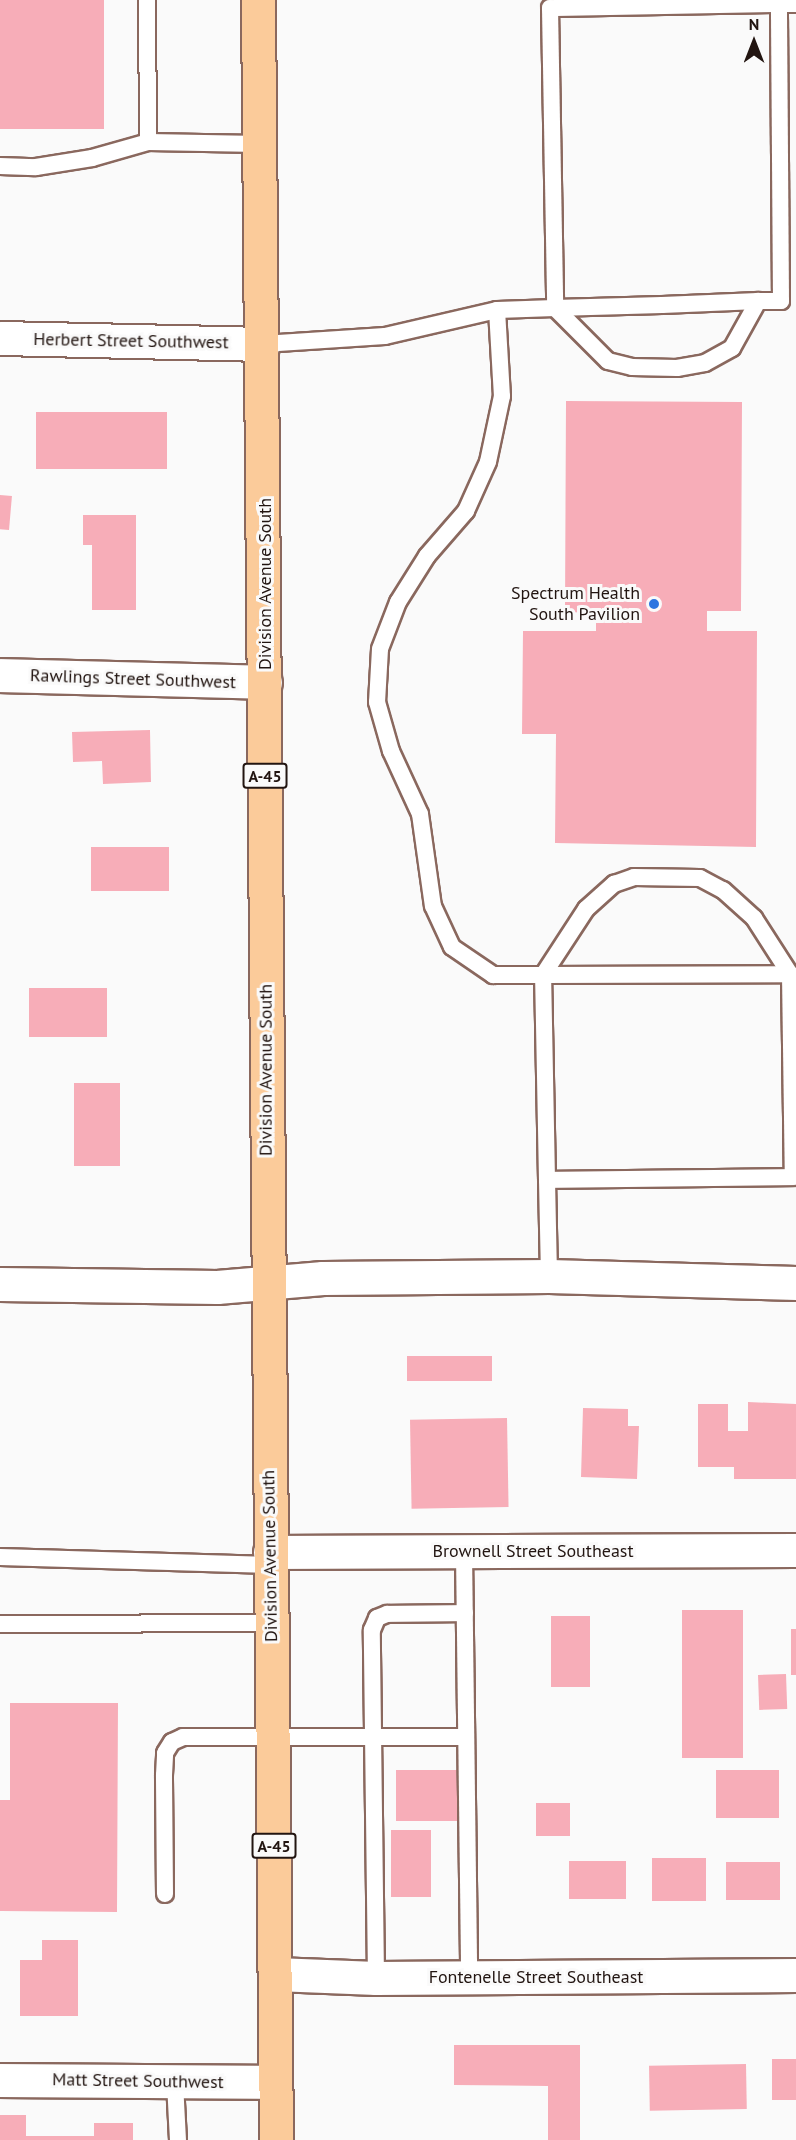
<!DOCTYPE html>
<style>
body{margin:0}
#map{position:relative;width:796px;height:2140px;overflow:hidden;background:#fafafa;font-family:"PT Sans",sans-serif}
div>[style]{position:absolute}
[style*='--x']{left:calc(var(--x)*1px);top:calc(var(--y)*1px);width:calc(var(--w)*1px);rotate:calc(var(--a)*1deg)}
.building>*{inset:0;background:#f7adb8;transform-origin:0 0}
.roads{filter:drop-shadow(2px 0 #8a685e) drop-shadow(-2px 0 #8a685e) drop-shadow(0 2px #8a685e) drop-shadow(0 -2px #8a685e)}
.lane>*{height:16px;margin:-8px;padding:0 8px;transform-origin:8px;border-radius:8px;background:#fff}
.street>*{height:33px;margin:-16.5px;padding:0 16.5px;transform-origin:16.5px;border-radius:16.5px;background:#fff}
.primary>*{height:33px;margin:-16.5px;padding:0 16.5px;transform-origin:16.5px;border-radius:16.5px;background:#fbcb9a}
.dots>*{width:16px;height:16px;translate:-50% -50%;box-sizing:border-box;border:3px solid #fafafa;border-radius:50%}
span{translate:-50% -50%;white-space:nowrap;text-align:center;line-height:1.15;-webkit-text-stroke:6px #fafafa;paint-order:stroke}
.shield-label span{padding:2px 4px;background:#fafafa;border:2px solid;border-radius:4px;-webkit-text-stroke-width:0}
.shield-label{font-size:16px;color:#221511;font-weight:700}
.street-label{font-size:18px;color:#221511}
.poi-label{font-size:18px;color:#221511}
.right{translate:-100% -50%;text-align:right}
.north{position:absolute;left:724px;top:12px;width:60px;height:60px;-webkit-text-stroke:4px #fafafa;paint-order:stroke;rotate:0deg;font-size:16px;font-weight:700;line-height:24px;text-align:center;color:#221511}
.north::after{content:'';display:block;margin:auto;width:21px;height:27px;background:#221511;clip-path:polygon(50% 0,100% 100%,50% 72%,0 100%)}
</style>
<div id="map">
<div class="building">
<div style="left:0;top:0;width:104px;height:129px"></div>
<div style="clip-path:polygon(566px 401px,742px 402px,741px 611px,707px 611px,707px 631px,757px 631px,756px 847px,555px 843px,556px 734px,522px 734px,523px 631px,596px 631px,596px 613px,565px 612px)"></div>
<div style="left:36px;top:412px;width:131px;height:57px"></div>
<div style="left:0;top:495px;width:12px;height:34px;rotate:5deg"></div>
<div style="clip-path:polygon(83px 515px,136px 515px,136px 610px,92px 610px,92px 545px,83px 545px)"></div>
<div style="clip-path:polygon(150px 730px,151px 782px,103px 784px,102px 761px,73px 762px,72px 732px)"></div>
<div style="left:91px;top:847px;width:78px;height:44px"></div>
<div style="left:29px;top:988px;width:78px;height:49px"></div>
<div style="left:74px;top:1083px;width:46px;height:83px"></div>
<div style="left:407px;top:1356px;width:85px;height:25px"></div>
<div style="clip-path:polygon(748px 1402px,796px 1404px,796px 1479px,734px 1479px,734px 1467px,698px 1467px,698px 1404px,728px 1404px,728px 1431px,748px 1431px)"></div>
<div style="clip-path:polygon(583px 1408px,628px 1409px,628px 1426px,639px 1426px,637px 1479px,581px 1477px)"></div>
<div style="left:507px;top:1418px;width:89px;height:97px;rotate:89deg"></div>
<div style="left:743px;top:1610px;width:148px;height:61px;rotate:90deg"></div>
<div style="left:551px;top:1616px;width:39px;height:71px"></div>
<div style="left:791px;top:1629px;width:5px;height:46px"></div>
<div style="left:786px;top:1674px;width:35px;height:28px;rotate:88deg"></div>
<div style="clip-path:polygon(10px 1703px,118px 1703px,117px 1912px,0 1911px,0 1800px,10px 1800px)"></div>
<div style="left:396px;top:1770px;width:66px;height:51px"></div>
<div style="left:716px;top:1770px;width:63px;height:48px"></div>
<div style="left:536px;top:1803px;width:34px;height:33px"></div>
<div style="left:391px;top:1830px;width:40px;height:67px"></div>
<div style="left:652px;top:1858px;width:54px;height:43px"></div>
<div style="left:569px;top:1861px;width:57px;height:38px"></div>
<div style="left:726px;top:1862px;width:54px;height:38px"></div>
<div style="clip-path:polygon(42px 1940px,78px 1940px,78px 2016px,20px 2016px,20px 1960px,42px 1960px)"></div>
<div style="clip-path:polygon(454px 2045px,580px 2045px,580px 2140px,548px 2140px,548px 2086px,454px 2085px)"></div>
<div style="left:772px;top:2059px;width:24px;height:41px"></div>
<div style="left:746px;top:2064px;width:45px;height:97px;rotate:89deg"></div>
<div style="clip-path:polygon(0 2115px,26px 2115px,26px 2136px,94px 2136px,94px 2123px,133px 2123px,133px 2140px,0 2140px)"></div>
</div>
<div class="roads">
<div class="lane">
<div style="--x:147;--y:0;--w:142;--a:89.6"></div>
<div style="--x:779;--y:4;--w:17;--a:0"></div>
<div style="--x:0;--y:166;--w:36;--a:2"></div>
<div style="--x:36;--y:167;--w:57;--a:-9.1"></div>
<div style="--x:92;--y:158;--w:58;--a:-15.9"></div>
<div style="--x:148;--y:142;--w:112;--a:1"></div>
<div style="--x:497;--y:310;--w:86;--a:86.7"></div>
<div style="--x:502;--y:396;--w:67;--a:102"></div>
<div style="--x:488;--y:462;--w:54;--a:114.2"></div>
<div style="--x:466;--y:511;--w:60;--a:130.9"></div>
<div style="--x:427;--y:556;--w:54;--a:122.2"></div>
<div style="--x:398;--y:602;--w:50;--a:111"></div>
<div style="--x:380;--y:649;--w:53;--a:93.2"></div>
<div style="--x:377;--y:702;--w:51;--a:74.1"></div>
<div style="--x:391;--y:751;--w:69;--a:65.3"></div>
<div style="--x:420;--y:814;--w:93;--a:82"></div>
<div style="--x:433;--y:906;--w:45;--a:65.1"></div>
<div style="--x:452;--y:947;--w:50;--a:34.3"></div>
<div style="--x:493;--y:975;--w:50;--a:0"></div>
<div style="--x:543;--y:975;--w:247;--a:-0.2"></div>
<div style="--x:790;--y:974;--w:203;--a:89.2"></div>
<div style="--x:793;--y:1177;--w:246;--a:179.3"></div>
<div style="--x:547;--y:1180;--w:205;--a:-91.1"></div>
<div style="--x:543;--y:975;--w:79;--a:-56.9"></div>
<div style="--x:586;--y:909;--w:38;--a:-42"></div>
<div style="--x:614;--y:884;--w:21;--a:-19"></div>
<div style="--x:634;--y:877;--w:66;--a:0.9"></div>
<div style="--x:700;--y:878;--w:26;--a:28"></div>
<div style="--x:723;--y:890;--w:42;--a:42.1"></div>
<div style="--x:754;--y:918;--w:67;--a:57.3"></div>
<div style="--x:263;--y:344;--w:122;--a:-3.8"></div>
<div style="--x:385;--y:336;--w:115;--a:-13.1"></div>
<div style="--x:497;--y:310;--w:58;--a:-2"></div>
<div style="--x:555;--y:308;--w:107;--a:-1.6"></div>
<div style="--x:662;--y:305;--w:96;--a:-2.4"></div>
<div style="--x:758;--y:301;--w:23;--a:0"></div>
<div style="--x:781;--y:301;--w:297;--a:-90.4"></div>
<div style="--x:779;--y:4;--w:229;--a:179"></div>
<div style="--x:550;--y:8;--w:300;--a:89"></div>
<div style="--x:555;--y:308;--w:75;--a:45"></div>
<div style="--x:608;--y:361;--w:25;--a:14"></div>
<div style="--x:632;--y:367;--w:45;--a:1.3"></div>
<div style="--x:677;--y:368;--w:28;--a:-10"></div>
<div style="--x:705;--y:363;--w:31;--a:-29"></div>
<div style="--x:732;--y:348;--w:54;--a:-61"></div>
<div style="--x:547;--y:1180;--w:96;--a:88.8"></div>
<div style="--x:464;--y:1552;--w:425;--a:89.3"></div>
<div style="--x:0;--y:1557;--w:271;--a:1.7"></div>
<div style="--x:0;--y:1624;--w:271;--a:-0.2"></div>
<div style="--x:165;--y:1894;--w:119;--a:-90.5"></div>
<div style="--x:164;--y:1775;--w:22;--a:-87"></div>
<div style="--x:165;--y:1753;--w:13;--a:-58"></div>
<div style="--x:172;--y:1742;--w:12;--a:-24"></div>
<div style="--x:183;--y:1737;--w:283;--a:0"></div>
<div style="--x:376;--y:1978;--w:348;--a:-90.7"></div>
<div style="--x:372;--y:1630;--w:13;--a:-67"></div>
<div style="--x:377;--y:1618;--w:11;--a:-22"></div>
<div style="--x:387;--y:1614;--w:78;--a:-0.7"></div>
<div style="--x:175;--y:2083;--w:57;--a:87"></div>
</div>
<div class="street">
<div style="--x:0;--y:338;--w:263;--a:1.3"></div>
<div style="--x:0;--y:675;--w:265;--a:1.5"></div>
<div style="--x:0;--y:1284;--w:217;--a:0.8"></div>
<div style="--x:217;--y:1287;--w:106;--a:-4.9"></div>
<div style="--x:323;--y:1278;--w:226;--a:-0.5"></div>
<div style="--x:549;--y:1276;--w:247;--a:1.6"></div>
<div style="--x:270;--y:1552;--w:526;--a:-0.22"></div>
<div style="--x:275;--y:1974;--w:101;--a:2.3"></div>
<div style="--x:376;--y:1978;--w:420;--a:-0.4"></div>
<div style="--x:0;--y:2080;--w:275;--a:0.4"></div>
</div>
<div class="primary">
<div style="--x:258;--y:0;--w:2140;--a:89.52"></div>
</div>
</div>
<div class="dots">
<div style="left:654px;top:604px;background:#2b74e0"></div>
</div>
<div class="shield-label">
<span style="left:265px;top:776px">A-45</span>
<span style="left:274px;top:1846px">A-45</span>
</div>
<div class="street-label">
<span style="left:131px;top:341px;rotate:1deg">Herbert Street Southwest</span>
<span style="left:265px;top:584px;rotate:-90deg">Division Avenue South</span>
<span style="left:133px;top:679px;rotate:2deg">Rawlings Street Southwest</span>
<span style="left:266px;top:1070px;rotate:-90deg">Division Avenue South</span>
<span style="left:533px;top:1551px">Brownell Street Southeast</span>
<span style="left:270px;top:1556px;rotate:-91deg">Division Avenue South</span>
<span style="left:536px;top:1977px">Fontenelle Street Southeast</span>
<span style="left:138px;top:2081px;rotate:1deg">Matt Street Southwest</span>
</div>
<div class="poi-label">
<span class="right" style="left:640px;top:604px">Spectrum Health<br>South Pavilion</span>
</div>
<div class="north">N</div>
</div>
